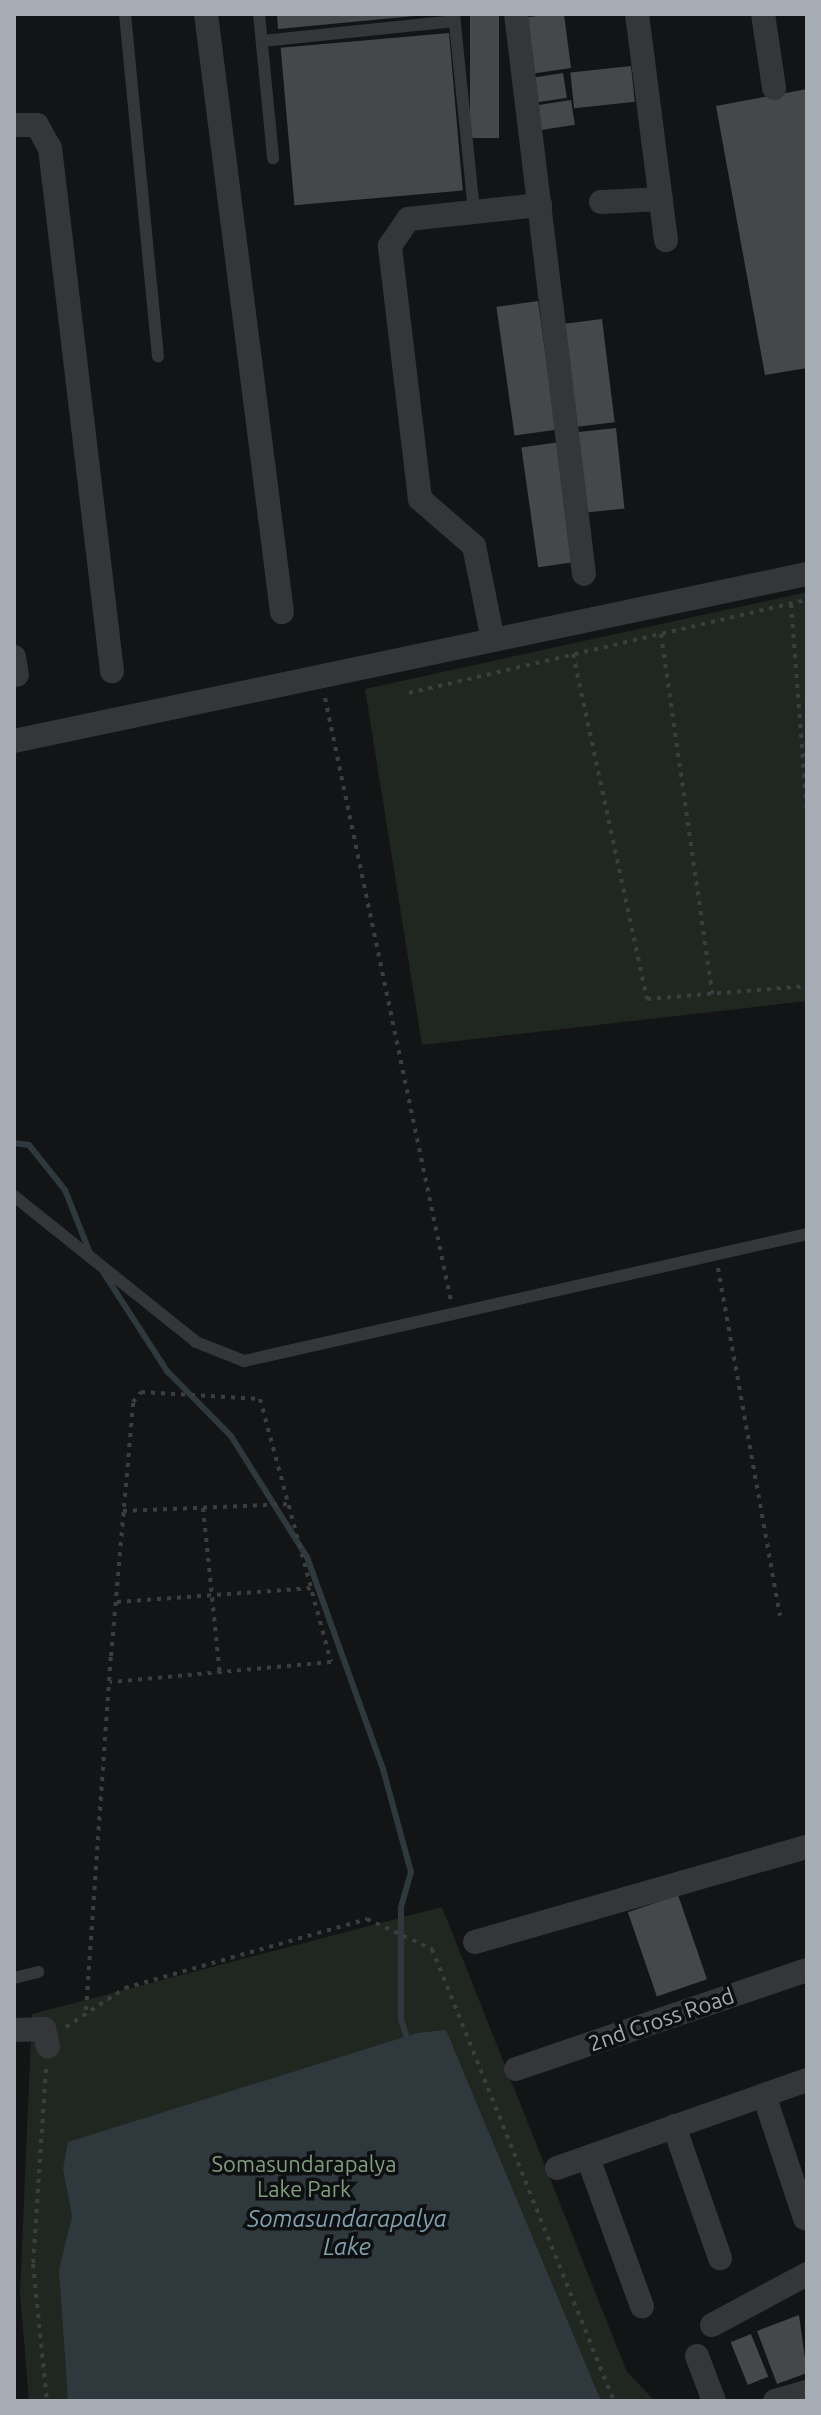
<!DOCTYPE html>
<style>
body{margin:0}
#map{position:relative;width:821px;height:2415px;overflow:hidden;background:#131415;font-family:Ubuntu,sans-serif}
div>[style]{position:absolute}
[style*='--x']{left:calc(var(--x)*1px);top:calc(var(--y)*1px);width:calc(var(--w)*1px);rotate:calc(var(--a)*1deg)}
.green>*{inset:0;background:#202720}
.water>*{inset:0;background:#2e383d}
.stream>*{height:6px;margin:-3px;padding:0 3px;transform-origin:3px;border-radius:3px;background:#2e383d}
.building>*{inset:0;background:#45474a;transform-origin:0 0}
.path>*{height:4px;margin-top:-2px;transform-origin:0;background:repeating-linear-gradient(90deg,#3b3d41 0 4px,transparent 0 10px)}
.lane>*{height:12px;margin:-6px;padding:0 6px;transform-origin:6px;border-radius:6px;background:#35363a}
.street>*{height:24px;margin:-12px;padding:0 12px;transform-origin:12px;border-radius:12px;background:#35363a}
span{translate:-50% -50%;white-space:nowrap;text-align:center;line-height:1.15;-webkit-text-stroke:7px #0e0f10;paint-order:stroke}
.street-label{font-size:22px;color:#a6acb4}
.park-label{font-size:22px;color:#809e7e}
.water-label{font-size:24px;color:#7f9eae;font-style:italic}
.frame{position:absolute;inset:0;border:16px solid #a6acb4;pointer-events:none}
</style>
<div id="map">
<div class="green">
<div style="clip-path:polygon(807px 592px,807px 1001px,422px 1045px,365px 689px)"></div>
<div style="clip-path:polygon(442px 1907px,627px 2372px,655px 2401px,29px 2401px,20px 2293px,32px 2014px)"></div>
</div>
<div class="water">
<div style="clip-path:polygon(446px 2030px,601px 2401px,68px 2401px,59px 2270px,72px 2216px,63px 2169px,68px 2142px,417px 2033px)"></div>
</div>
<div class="stream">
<div style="--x:14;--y:1143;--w:15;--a:8"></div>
<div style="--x:29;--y:1145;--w:58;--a:51.3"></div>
<div style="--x:65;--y:1190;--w:68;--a:68.4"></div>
<div style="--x:103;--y:1272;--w:118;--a:57.1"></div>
<div style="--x:167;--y:1371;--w:91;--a:45.4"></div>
<div style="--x:231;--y:1436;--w:143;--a:57.9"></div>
<div style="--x:307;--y:1557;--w:225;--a:70.3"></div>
<div style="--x:383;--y:1769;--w:107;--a:74.8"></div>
<div style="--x:411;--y:1872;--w:37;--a:106"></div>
<div style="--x:401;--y:1908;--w:111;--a:90"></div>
<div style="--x:401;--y:2019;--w:24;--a:73"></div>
</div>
<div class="building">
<div style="clip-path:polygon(277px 14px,414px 14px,415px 16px,278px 29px)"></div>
<div style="left:470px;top:14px;width:29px;height:124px"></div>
<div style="clip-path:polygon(552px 14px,564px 14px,571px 68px,530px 74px,522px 18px)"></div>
<div style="left:449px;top:33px;width:158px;height:169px;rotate:85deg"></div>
<div style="left:631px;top:66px;width:36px;height:61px;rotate:84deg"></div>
<div style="left:563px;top:73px;width:25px;height:31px;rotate:81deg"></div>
<div style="clip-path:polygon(807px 89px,807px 368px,765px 375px,716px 106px)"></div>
<div style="left:571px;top:100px;width:25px;height:34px;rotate:81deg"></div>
<div style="left:538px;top:301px;width:130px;height:42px;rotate:82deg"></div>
<div style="left:602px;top:319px;width:104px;height:38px;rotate:83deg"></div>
<div style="left:616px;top:428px;width:81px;height:40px;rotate:84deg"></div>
<div style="left:560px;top:442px;width:121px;height:39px;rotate:82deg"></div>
<div style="left:678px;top:1895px;width:89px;height:53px;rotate:71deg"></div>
<div style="clip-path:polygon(799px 2315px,807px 2373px,777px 2384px,757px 2331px)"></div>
<div style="left:751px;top:2334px;width:46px;height:22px;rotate:68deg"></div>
</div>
<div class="path">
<div style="--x:791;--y:604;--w:208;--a:85.6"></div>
<div style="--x:661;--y:634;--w:364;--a:81.9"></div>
<div style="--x:573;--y:654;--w:353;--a:77.9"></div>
<div style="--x:647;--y:999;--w:161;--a:-4.6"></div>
<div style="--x:409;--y:693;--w:409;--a:-13.2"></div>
<div style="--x:325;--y:698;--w:616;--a:78.2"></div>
<div style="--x:718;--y:1268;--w:353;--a:79.9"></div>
<div style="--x:203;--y:1508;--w:167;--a:84.2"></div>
<div style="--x:123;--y:1511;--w:169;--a:-2.4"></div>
<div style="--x:117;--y:1602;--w:197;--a:-4.1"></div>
<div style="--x:86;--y:2010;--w:355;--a:-86"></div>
<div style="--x:111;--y:1656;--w:255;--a:-85"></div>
<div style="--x:133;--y:1402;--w:13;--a:-51"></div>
<div style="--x:141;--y:1392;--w:119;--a:3.4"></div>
<div style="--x:260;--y:1399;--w:272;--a:74.9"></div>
<div style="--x:331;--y:1662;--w:222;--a:174.8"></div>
<div style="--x:66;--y:2027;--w:71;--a:-33.5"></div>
<div style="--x:125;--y:1988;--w:252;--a:-15.9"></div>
<div style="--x:367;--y:1919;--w:72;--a:24.8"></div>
<div style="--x:432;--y:1949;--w:487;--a:68.1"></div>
<div style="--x:46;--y:2069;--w:195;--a:93.8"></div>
<div style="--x:33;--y:2264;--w:138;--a:84.2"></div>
</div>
<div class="lane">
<div style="--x:125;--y:14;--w:344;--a:84.5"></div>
<div style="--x:259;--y:14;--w:145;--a:84.4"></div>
<div style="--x:454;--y:14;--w:199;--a:84.2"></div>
<div style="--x:262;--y:41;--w:194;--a:-5.9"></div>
<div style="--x:14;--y:1196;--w:233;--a:38.7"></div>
<div style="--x:196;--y:1342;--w:52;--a:21.6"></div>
<div style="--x:244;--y:1361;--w:577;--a:-12.71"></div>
<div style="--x:14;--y:1978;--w:25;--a:-14"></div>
</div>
<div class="street">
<div style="--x:206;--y:14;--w:603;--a:82.76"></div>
<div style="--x:516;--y:14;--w:564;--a:83.08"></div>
<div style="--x:637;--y:14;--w:228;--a:82.7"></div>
<div style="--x:763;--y:14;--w:75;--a:81.5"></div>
<div style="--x:14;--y:125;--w:23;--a:0"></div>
<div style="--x:37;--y:125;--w:26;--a:61"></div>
<div style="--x:50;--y:148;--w:527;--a:83.24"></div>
<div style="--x:601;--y:202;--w:60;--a:-2.9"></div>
<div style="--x:493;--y:640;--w:96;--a:-101.4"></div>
<div style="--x:474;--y:546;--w:72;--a:-139"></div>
<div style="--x:420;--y:499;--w:255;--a:-96.8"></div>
<div style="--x:390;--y:246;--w:32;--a:-56"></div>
<div style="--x:408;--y:219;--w:133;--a:-6.1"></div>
<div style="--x:14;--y:657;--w:18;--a:81"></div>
<div style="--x:14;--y:741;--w:810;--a:-11.89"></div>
<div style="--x:475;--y:1942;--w:345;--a:-16"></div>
<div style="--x:14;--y:2030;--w:30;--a:-2"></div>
<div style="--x:44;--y:2029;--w:18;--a:77"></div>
<div style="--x:516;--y:2069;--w:307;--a:-18.8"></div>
<div style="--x:764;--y:2095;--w:130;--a:71.6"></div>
<div style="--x:674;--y:2126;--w:140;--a:70.8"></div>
<div style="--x:588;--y:2158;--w:158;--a:70"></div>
<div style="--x:557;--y:2168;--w:265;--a:-19.4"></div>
<div style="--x:712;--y:2325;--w:108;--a:-28.2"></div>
<div style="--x:697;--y:2356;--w:48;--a:69.3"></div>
<div style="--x:775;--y:2401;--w:33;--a:-16"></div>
</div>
<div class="street-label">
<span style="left:661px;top:2019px;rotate:-19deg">2nd Cross Road</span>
</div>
<div class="park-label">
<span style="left:304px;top:2176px">Somasundarapalya<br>Lake Park</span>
</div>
<div class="water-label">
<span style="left:347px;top:2233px">Somasundarapalya<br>Lake</span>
</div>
<div class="frame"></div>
</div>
